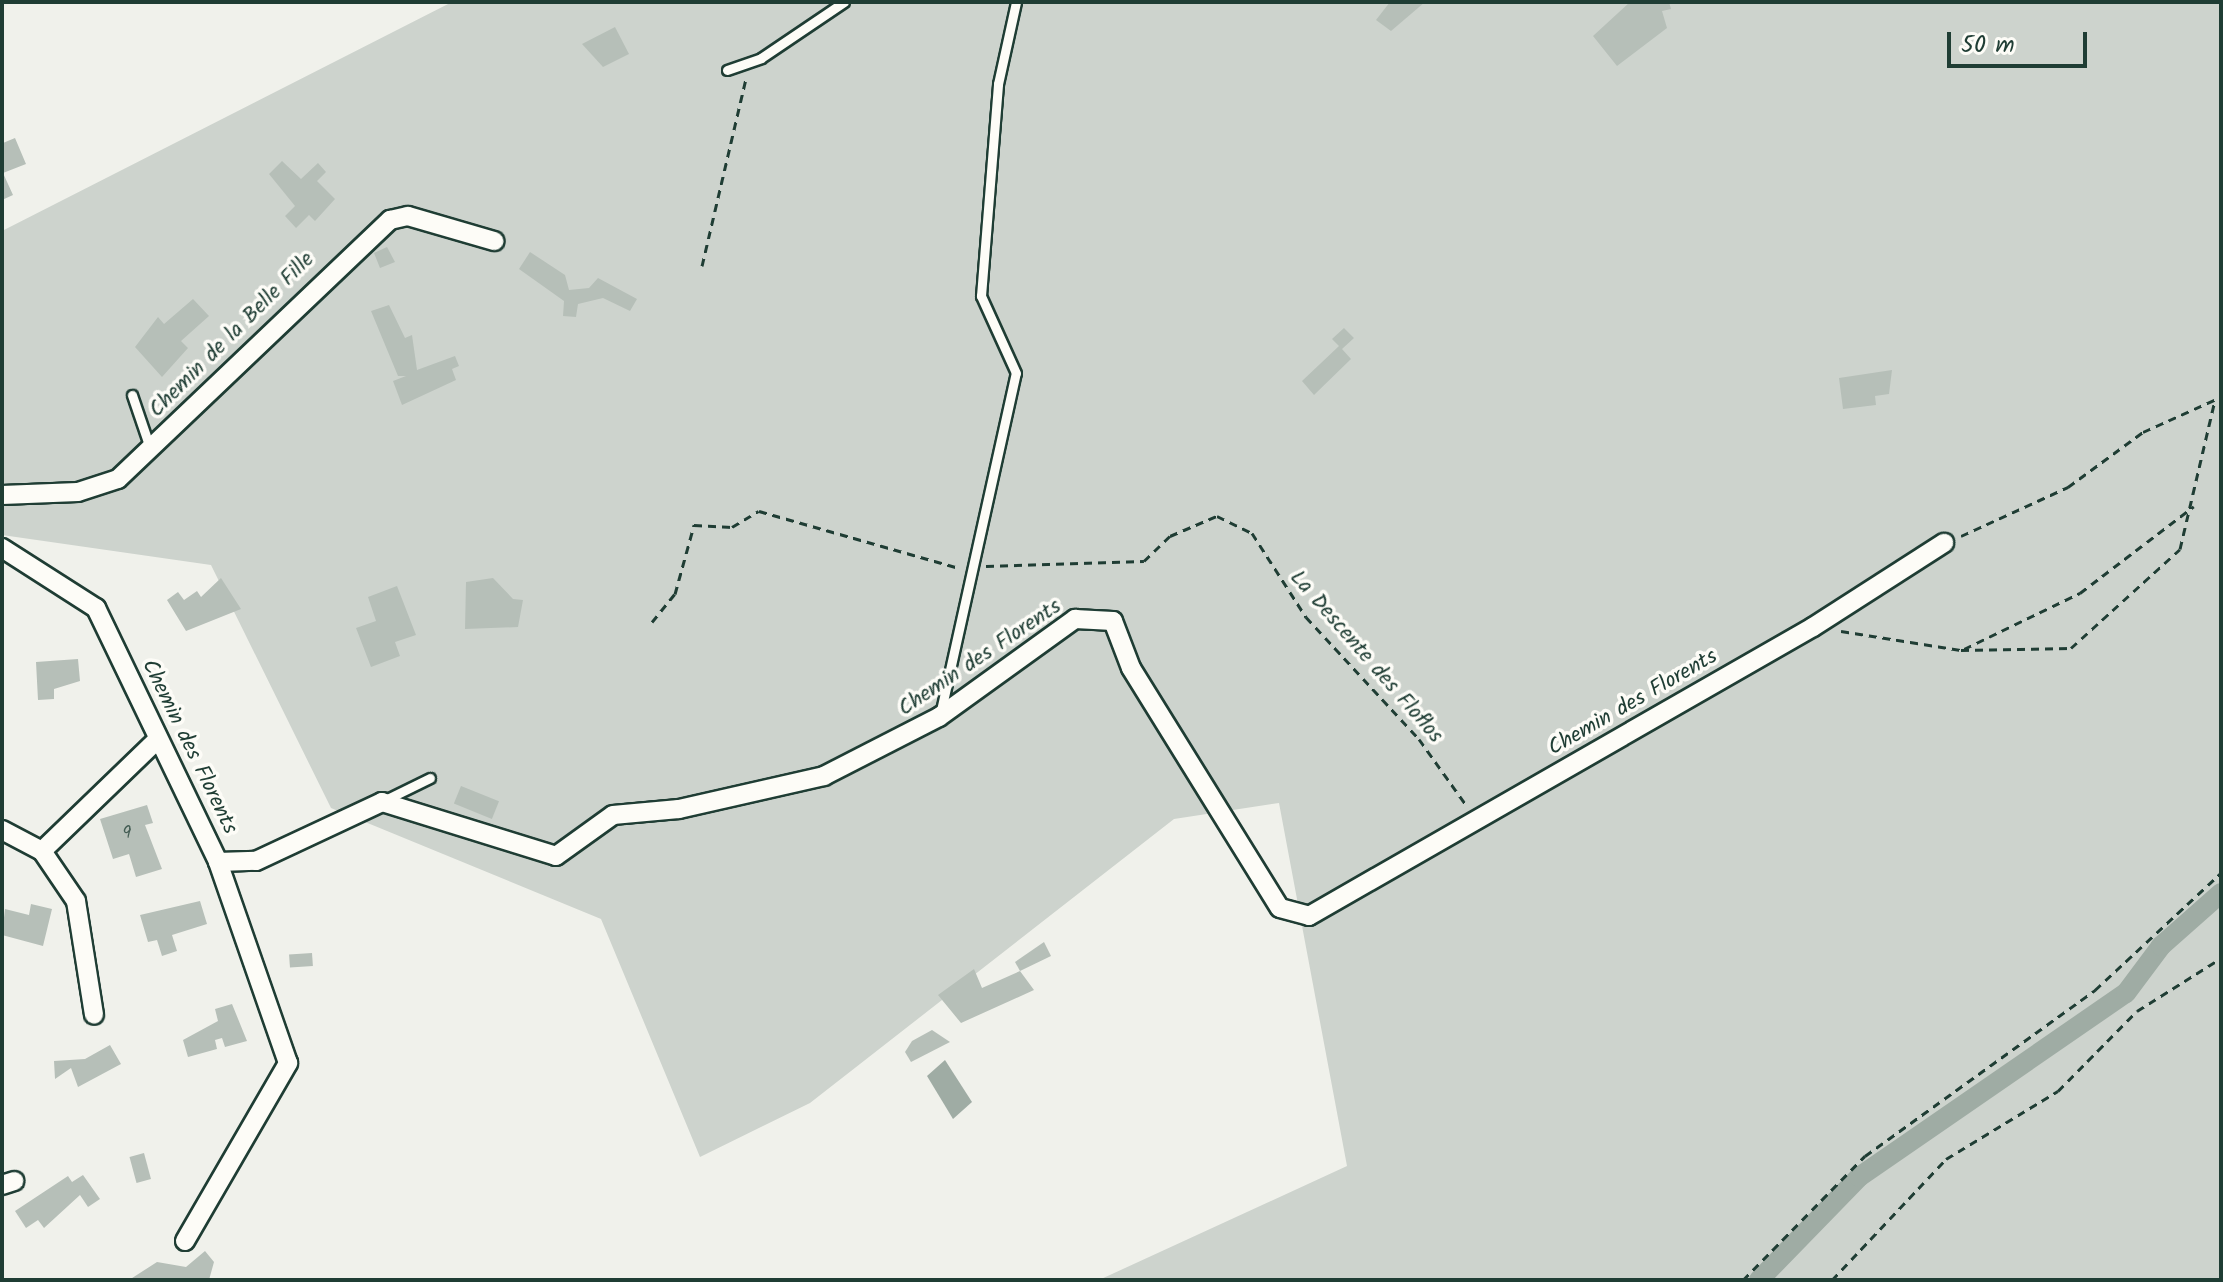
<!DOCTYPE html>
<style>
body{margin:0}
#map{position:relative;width:2223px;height:1282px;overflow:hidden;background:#f0f1eb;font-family:Kalam,sans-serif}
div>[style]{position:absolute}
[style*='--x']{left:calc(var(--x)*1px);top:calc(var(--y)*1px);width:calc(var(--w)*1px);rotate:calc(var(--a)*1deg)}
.green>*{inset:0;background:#cdd3cd}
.water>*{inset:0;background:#9faca4}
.canal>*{height:20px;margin:-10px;padding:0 10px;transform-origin:10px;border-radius:10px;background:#9faca4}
.building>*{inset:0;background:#b6bfb8;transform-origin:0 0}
.path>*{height:3px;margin-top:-1.5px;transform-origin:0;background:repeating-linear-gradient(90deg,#1f3d34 0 8px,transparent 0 14px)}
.roads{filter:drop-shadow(2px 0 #1f3d34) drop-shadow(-2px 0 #1f3d34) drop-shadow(0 2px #1f3d34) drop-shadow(0 -2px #1f3d34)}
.service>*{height:9px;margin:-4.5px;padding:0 4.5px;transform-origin:4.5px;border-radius:4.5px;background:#fdfcf7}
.minor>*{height:18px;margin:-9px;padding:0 9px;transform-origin:9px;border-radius:9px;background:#fdfcf7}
span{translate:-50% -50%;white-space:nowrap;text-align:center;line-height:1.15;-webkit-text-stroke:7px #fdfcf7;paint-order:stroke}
.number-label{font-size:18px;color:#455e55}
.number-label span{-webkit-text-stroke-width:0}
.street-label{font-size:22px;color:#1f3d34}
.frame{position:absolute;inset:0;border:4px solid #1f3d34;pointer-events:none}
.scale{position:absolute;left:1947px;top:32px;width:140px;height:36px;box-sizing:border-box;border:4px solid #1f3d34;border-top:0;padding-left:10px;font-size:24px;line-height:28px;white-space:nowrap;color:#1f3d34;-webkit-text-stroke:6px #fdfcf7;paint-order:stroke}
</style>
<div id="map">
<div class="green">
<div style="clip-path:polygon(452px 2px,2221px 2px,2221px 1280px,1099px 1280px,1347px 1166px,1279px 803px,1174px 819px,810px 1103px,700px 1157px,601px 919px,331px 808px,211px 565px,2px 535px,2px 231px)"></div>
</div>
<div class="water">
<div style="clip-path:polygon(945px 1060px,972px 1102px,953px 1119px,927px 1076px)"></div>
</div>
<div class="canal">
<div style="--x:1759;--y:1280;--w:144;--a:-45.8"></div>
<div style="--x:1859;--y:1177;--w:324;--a:-34.6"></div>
<div style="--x:2126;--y:993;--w:59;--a:-53.3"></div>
<div style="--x:2161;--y:946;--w:80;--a:-41.5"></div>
</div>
<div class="building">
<div style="clip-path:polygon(1390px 2px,1425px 2px,1391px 31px,1376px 20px)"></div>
<div style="clip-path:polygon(1630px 2px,1669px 2px,1671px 9px,1662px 11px,1667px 28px,1617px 66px,1593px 36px)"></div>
<div style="clip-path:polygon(615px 27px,629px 54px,603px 67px,582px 44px)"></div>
<div style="clip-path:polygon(15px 138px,26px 164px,3px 173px,13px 195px,2px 200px,3px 143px)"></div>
<div style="clip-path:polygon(282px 161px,301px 179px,318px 163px,326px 172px,317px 181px,335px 199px,315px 221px,309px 215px,296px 228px,285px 216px,295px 206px,269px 174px)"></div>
<div style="clip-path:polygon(387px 247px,395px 262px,380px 268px,374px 253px)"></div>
<div style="clip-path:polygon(530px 252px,565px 275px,569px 290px,589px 288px,598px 278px,637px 299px,630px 311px,603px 298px,578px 304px,576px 317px,563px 316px,564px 301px,519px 269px)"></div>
<div style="clip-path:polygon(193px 299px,209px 316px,181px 341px,188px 348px,162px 377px,135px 347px,158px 317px,164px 324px)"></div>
<div style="clip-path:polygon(389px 305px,405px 338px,412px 335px,417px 370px,455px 356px,459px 366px,452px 369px,456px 380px,402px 405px,393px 381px,406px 376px,398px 376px,371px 311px)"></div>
<div style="clip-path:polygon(1344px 328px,1354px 338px,1342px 349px,1351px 359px,1314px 395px,1302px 381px,1339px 346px,1332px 339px)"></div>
<div style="clip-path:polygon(1892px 370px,1889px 394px,1875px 396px,1876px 405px,1843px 409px,1839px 378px)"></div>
<div style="clip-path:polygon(221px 578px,241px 609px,186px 631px,167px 600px,178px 592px,184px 600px,197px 591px,201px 597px)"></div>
<div style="clip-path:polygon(493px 578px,513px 599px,523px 600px,518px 627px,465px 629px,466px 582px)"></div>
<div style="clip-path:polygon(397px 586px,416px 635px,395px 642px,400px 656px,371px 667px,356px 628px,376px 621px,368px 597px)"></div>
<div style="clip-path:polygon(78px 659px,80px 681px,54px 689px,54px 699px,38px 700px,36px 662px)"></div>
<div style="left:461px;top:786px;width:41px;height:19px;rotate:22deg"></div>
<div style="clip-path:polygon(147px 805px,153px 823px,145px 825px,162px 869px,136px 877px,129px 854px,113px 859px,100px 819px)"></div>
<div style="clip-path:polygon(200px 901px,207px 924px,172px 935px,177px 951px,162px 956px,157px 940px,148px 942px,140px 915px)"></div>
<div style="clip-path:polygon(31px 904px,52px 909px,43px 946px,2px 935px,5px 909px,29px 915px)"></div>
<div style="clip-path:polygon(1044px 942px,1051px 956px,1020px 971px,1015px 962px)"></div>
<div style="left:312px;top:953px;width:13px;height:23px;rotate:86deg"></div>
<div style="clip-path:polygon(974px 969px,982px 988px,1020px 971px,1034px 990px,961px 1023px,938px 995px)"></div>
<div style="clip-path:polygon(232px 1004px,247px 1041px,225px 1047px,222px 1038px,215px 1040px,217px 1049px,188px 1057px,183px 1040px,218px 1021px,215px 1009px)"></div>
<div style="clip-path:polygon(932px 1030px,950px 1042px,911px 1062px,905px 1052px,912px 1041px)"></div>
<div style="clip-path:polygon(110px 1045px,121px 1064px,78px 1087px,71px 1068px,55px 1079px,54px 1061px,85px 1059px)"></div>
<div style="left:144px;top:1153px;width:27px;height:15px;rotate:75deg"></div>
<div style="clip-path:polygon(83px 1175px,100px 1199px,88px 1207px,80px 1195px,44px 1228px,38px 1220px,26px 1228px,15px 1211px,68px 1176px,72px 1182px)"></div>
<div style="clip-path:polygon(205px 1251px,214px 1262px,209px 1280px,129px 1280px,157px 1262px,186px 1267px)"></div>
</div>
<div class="path">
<div style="--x:702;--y:266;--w:192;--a:-76.8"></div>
<div style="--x:1961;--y:536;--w:118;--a:-24.6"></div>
<div style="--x:2068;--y:487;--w:93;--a:-36.3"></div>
<div style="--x:2143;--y:432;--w:85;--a:-24.2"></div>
<div style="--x:986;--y:566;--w:158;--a:-1.8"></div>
<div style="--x:1144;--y:561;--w:36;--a:-44"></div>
<div style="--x:1170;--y:536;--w:51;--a:-23.1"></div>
<div style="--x:1217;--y:516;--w:39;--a:26"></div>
<div style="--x:1252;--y:533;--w:100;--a:57.3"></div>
<div style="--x:1306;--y:617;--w:166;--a:47.2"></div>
<div style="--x:1419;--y:739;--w:81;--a:54.5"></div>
<div style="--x:652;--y:622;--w:36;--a:-51"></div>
<div style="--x:675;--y:594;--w:72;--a:-74.6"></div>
<div style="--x:694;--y:525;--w:38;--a:3"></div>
<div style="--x:732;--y:527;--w:31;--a:-31"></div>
<div style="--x:759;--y:511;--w:208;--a:15.9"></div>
<div style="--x:1841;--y:631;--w:121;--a:9"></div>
<div style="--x:1961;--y:650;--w:110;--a:-1"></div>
<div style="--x:2071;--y:648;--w:147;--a:-42.2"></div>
<div style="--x:2180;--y:549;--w:153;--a:-76.8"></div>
<div style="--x:1964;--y:649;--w:129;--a:-25.8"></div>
<div style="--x:2080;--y:593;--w:143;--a:-37.3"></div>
<div style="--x:1743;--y:1280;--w:174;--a:-45.5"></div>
<div style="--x:1865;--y:1156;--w:284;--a:-35.8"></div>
<div style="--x:2095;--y:990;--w:172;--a:-42.9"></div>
<div style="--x:1832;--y:1280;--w:166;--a:-46.7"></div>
<div style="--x:1946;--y:1159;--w:131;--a:-31.3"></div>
<div style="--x:2058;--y:1091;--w:112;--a:-45.4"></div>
<div style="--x:2137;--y:1011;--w:99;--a:-32.2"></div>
</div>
<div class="roads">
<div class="service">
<div style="--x:727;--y:70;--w:36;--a:-19"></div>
<div style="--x:761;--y:58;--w:100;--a:-34"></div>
<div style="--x:132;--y:395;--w:56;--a:71.2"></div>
<div style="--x:940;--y:715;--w:350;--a:-77.5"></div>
<div style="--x:1016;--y:373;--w:85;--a:-114.4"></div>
<div style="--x:981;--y:296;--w:213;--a:-85.4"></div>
<div style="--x:998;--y:84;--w:84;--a:-77.6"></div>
<div style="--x:385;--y:800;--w:50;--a:-26.1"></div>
</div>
<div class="minor">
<div style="--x:2;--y:495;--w:76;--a:-2.3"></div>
<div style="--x:78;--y:492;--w:42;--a:-18"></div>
<div style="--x:118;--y:479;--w:376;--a:-43.6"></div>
<div style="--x:390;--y:220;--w:18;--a:-13"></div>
<div style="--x:408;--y:216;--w:90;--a:16.2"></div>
<div style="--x:2;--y:548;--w:112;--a:32.6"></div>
<div style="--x:96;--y:608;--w:282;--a:64.3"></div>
<div style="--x:218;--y:862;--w:38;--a:-2"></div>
<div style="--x:256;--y:861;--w:139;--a:-25.1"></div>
<div style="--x:382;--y:802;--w:182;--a:17.2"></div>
<div style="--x:556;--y:856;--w:70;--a:-35.7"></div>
<div style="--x:613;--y:815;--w:66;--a:-5.2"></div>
<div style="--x:679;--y:809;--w:149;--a:-12.8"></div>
<div style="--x:824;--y:776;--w:129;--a:-27.2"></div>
<div style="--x:939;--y:717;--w:168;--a:-35.8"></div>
<div style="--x:1075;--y:619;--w:38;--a:3"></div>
<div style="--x:1113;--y:621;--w:50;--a:69"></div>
<div style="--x:1131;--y:668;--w:282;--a:58.2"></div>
<div style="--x:1280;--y:908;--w:30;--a:15"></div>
<div style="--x:1309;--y:916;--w:581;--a:-29.83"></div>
<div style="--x:1813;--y:627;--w:156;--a:-32.7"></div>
<div style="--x:2;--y:830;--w:45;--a:27.7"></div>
<div style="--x:42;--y:851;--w:158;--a:-44"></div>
<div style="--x:42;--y:851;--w:60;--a:55.8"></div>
<div style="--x:76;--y:901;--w:115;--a:81"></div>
<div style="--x:2;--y:1185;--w:13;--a:-18"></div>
<div style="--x:185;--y:1241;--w:206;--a:-59.9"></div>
<div style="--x:288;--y:1063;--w:213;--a:-109.2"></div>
</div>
</div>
<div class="number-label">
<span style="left:127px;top:834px">9</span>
</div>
<div class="street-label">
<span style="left:232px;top:335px;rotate:-45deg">Chemin de la Belle Fille</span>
<span style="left:1366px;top:657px;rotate:49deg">La Descente des Floflos</span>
<span style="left:980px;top:658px;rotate:-34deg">Chemin des Florents</span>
<span style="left:1633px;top:703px;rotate:-30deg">Chemin des Florents</span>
<span style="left:189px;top:747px;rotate:64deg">Chemin des Florents</span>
</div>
<div class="frame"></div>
<div class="scale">50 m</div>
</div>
